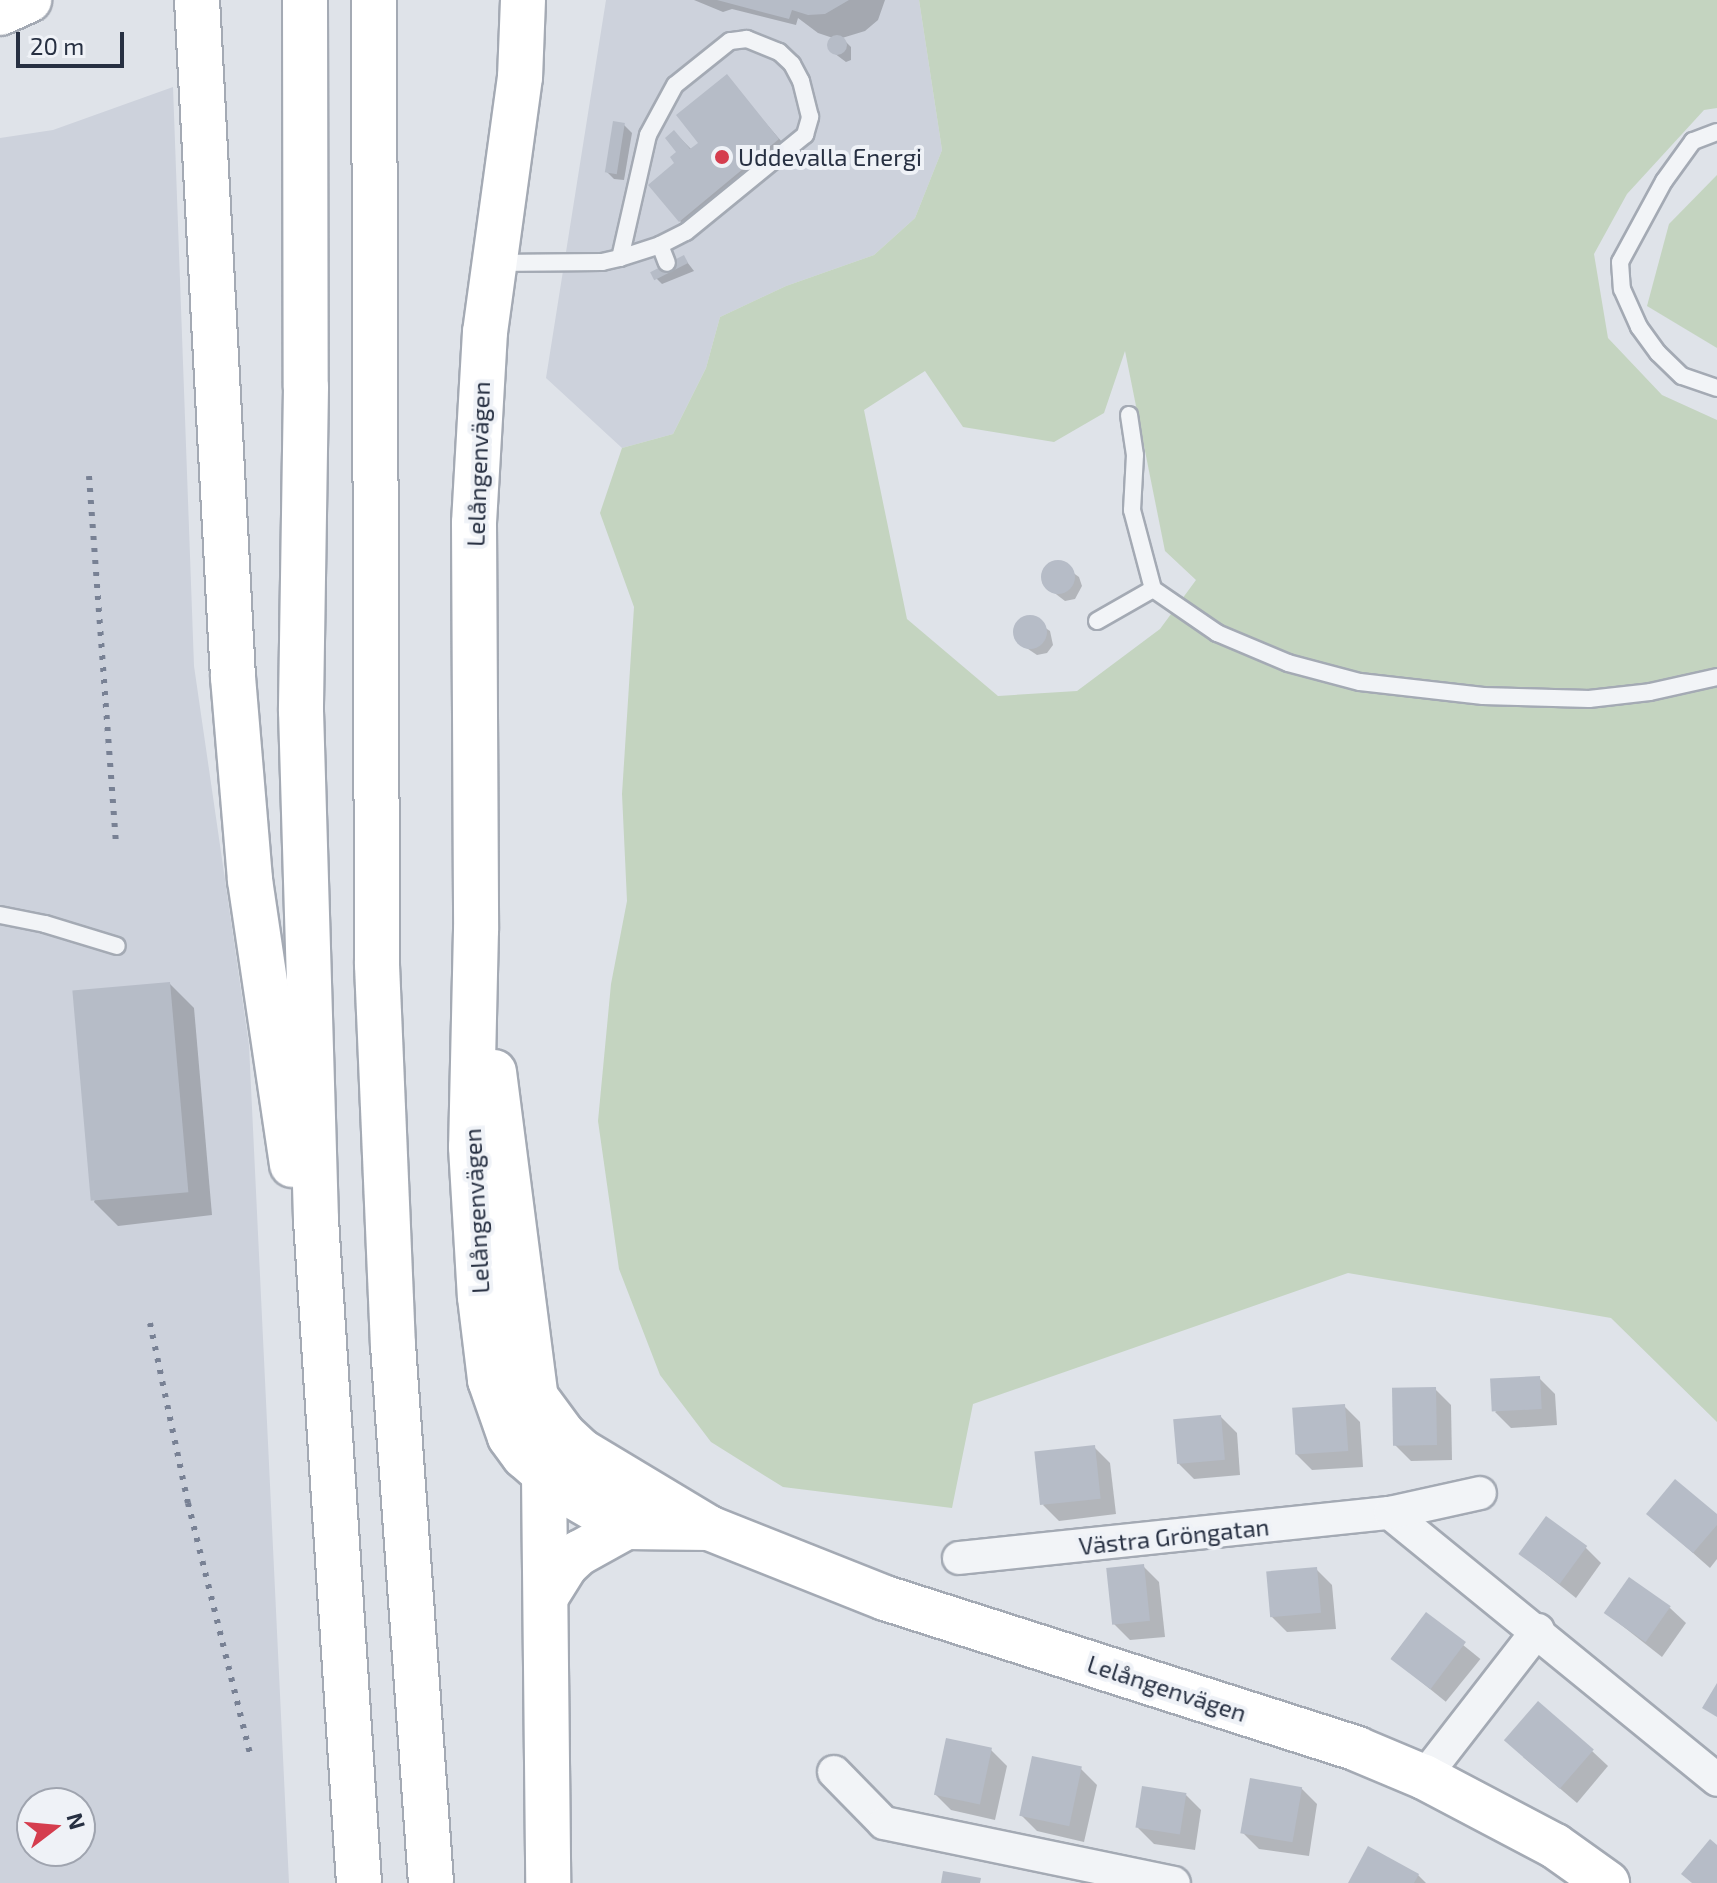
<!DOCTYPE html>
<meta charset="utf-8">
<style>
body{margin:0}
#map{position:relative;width:1717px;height:1883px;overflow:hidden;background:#dfe3e9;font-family:"Exo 2",sans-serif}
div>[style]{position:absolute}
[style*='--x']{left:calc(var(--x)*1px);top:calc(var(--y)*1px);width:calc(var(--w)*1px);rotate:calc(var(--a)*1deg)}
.built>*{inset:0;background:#cdd2dc}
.green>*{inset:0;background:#c4d4c0}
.shadow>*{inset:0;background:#0003;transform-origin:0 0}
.building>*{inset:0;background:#b6bcc7;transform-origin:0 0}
.round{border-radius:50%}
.roads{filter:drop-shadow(2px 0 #a4aab4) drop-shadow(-2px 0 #a4aab4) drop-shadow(0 2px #a4aab4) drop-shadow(0 -2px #a4aab4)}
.lane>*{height:16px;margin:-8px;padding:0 8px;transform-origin:8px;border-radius:8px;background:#f2f4f7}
.street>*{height:32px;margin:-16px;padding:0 16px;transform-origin:16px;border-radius:16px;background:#f2f4f7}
.secondary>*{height:44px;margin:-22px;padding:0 22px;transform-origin:22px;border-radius:22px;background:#fff}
.highway>*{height:44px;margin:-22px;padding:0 22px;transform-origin:22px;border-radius:22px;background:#fff}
.rail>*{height:6px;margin-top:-3px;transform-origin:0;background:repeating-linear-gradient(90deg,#788194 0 4px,transparent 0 12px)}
.dots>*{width:22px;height:22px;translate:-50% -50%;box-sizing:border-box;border:4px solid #eff2f7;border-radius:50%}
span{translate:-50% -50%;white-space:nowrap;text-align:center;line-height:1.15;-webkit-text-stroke:8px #eff2f7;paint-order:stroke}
.poi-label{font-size:24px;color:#273042}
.left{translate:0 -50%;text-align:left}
.street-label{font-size:24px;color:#273042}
.north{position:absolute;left:16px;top:1787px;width:80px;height:80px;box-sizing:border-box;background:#eff2f7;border:2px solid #9fa4af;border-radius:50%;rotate:74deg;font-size:22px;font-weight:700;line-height:32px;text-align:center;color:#273042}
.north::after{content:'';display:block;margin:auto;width:28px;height:36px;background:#d53d4e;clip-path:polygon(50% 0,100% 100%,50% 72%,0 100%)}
.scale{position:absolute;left:16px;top:32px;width:108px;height:36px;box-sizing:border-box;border:4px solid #273042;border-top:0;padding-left:10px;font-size:24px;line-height:28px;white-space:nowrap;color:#273042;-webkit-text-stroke:6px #eff2f7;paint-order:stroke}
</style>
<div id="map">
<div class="built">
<div style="clip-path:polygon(606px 0,919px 0,942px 150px,915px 218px,874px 255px,786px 286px,720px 317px,706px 368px,673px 434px,622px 448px,546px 378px)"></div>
<div style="clip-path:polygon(evenodd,173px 87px,194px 666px,249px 1045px,289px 1883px,0 1883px,0 138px,53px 130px,173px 87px,32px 1803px,80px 1803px,80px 1851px,32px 1851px,32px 1803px)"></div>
</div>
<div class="green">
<div style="clip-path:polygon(evenodd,919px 0,1717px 0,1717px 108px,1704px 110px,1627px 194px,1594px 254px,1608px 338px,1662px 395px,1717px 420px,1717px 1422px,1611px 1318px,1348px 1273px,973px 1404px,952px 1508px,783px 1487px,711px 1442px,660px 1375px,619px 1269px,598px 1121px,611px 984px,627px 901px,622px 794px,634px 607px,600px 513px,622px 448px,673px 434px,706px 368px,720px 317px,786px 286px,874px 255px,915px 218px,942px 150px,919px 0,1125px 351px,1165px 551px,1196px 580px,1160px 629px,1077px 691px,998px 696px,907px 619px,864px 410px,925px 371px,963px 427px,1054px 442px,1104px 413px,1125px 351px)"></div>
<div style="clip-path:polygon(1717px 175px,1717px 348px,1647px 306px,1669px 224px)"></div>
</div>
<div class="shadow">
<div style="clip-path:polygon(694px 0,885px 0,878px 20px,865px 31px,842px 38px,851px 47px,851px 60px,846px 62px,830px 50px,833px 38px,818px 33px,798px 18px,796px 25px,732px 9px,723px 12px)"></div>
<div style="clip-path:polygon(726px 77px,794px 156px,696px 236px,680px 221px,678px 152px,674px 132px,692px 150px,701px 143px)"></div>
<div style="clip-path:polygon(624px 125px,632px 133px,624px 180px,614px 179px,606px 171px)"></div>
<div style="clip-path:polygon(684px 258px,694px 271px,662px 284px,655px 277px)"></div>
<div style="clip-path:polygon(1058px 562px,1079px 577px,1082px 586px,1075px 599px,1065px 601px,1048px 588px,1044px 573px,1049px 565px)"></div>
<div style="clip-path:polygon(1029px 617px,1050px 631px,1053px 645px,1047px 653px,1037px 655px,1019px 643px,1015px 628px,1021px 620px)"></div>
<div style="clip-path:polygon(170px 984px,194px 1008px,212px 1215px,118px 1226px,94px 1202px)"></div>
<div style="clip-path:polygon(1539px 1378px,1555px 1394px,1557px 1425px,1511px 1428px,1495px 1412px)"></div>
<div style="clip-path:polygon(1435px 1389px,1451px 1405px,1452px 1460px,1411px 1461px,1395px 1445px)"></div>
<div style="clip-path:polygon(1344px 1406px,1360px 1422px,1363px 1467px,1312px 1470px,1296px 1454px)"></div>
<div style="clip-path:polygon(1221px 1417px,1237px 1433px,1240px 1475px,1194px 1479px,1178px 1463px)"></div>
<div style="clip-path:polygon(1094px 1447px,1110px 1463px,1116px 1514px,1059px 1521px,1043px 1505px)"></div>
<div style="clip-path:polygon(1649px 1514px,1717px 1516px,1717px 1559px,1710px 1568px)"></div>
<div style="clip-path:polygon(1585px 1547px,1601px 1563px,1576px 1598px,1521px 1554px)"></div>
<div style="clip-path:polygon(1143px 1566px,1159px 1582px,1165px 1637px,1130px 1640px,1114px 1624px)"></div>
<div style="clip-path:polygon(1316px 1569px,1332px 1585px,1336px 1629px,1287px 1632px,1271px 1616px)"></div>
<div style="clip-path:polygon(1670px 1608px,1686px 1623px,1662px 1657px,1606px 1613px)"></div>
<div style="left:1426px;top:1615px;width:70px;height:55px;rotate:39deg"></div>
<div style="clip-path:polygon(991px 1750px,1007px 1766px,995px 1820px,951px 1810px,935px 1794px)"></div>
<div style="clip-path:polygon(1592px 1751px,1608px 1766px,1577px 1803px,1523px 1757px)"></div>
<div style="clip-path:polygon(1081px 1769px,1097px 1785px,1084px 1842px,1037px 1831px,1021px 1815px)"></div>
<div style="clip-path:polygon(1301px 1788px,1317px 1804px,1309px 1856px,1259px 1849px,1243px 1833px)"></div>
<div style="clip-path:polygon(1185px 1794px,1201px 1810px,1195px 1850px,1154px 1844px,1138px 1828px)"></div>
<div style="clip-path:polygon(1418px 1875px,1426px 1883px,1351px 1883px)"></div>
</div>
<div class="building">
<div style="clip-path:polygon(717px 0,849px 0,825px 14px,808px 15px,792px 10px,789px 19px)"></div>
<div class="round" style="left:827px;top:35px;width:20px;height:20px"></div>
<div style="clip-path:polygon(727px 74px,779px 139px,679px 222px,648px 185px,674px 163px,670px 157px,676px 152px,665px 138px,674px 130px,690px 149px,698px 143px,676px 115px)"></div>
<div style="left:613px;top:121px;width:12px;height:52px;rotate:9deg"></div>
<div style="left:684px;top:255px;width:9px;height:38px;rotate:63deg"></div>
<div class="round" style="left:1041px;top:560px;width:34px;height:34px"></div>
<div class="round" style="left:1013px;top:615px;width:34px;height:34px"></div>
<div style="left:170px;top:982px;width:211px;height:98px;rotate:85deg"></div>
<div style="left:1540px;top:1376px;width:33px;height:50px;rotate:87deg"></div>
<div style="left:1436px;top:1387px;width:58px;height:44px;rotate:89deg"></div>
<div style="left:1345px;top:1404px;width:47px;height:53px;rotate:86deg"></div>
<div style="left:1221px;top:1415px;width:45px;height:48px;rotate:85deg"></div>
<div style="left:1095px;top:1445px;width:54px;height:61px;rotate:84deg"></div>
<div style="clip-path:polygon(1675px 1479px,1717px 1514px,1717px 1525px,1693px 1553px,1646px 1514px)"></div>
<div style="left:1546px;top:1516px;width:51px;height:47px;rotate:36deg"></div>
<div style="left:1144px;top:1564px;width:57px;height:38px;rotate:84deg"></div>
<div style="left:1317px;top:1567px;width:46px;height:51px;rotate:85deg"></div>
<div style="left:1629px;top:1577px;width:51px;height:44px;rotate:35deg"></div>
<div style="left:1426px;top:1612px;width:50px;height:59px;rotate:37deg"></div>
<div style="clip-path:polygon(1717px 1683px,1717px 1717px,1702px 1708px)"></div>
<div style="left:1538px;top:1701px;width:74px;height:52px;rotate:41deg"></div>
<div style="left:946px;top:1738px;width:47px;height:58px;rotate:12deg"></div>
<div style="left:1032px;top:1756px;width:51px;height:61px;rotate:12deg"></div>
<div style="left:1250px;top:1778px;width:53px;height:56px;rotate:10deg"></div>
<div style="left:1142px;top:1786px;width:45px;height:42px;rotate:9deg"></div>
<div style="clip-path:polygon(1710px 1839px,1717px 1845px,1717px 1883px,1692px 1883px,1681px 1874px)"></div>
<div style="clip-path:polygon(1368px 1846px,1419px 1874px,1414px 1883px,1348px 1883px)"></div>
<div style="clip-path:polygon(943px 1871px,981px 1878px,980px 1883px,941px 1883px)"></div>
</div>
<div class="roads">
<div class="lane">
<div style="--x:1717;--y:132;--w:26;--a:159"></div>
<div style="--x:1693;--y:141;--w:49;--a:125.9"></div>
<div style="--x:1664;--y:181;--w:92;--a:118.5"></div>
<div style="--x:1620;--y:262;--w:27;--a:86"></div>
<div style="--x:1622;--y:289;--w:42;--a:65.9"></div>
<div style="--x:1639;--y:327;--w:32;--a:54"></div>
<div style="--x:1658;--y:353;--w:33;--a:44"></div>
<div style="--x:1682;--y:376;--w:37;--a:19"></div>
<div style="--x:660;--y:245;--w:19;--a:69"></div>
<div style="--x:494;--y:263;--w:108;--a:-0.5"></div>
<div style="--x:602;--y:262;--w:18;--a:-13"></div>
<div style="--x:620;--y:258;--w:42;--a:-18"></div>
<div style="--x:660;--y:245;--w:29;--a:-27"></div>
<div style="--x:686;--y:232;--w:154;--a:-39.2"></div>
<div style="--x:805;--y:135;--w:19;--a:-74"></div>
<div style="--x:810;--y:117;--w:37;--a:-104"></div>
<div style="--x:801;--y:81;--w:19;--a:-118"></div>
<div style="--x:792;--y:64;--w:18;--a:-137"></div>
<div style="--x:779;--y:52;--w:35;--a:-158"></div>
<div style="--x:747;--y:39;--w:17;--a:173"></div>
<div style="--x:730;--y:41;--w:70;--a:141.3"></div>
<div style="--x:675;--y:85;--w:57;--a:118.4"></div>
<div style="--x:648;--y:135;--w:126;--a:102.8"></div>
<div style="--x:1129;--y:415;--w:40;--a:81.5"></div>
<div style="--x:1135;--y:455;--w:55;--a:93.1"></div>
<div style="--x:1132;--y:510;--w:82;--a:75.1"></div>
<div style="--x:1097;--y:621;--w:64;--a:-29.7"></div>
<div style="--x:1153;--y:589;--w:78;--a:34.5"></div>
<div style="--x:1217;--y:633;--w:77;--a:22.9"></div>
<div style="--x:1288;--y:663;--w:74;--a:14.8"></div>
<div style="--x:1360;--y:682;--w:124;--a:6.5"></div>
<div style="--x:1483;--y:696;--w:106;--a:1.6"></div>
<div style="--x:1589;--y:699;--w:61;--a:-6.5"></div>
<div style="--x:1650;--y:692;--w:69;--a:-12.6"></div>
<div style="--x:0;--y:915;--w:46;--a:11.3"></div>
<div style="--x:45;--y:924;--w:75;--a:17"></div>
</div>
<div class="street">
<div style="--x:1390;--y:1513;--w:422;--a:39.2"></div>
<div style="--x:959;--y:1558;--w:433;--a:-6"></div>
<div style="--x:1390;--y:1513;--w:92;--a:-12.5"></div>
<div style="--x:834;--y:1772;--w:71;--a:45.6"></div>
<div style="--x:884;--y:1823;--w:296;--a:11.7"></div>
<div style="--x:1424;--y:1777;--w:186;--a:-52.2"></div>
</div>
<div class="secondary">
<div style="--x:523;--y:0;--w:77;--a:92.2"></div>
<div style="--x:520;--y:77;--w:257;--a:97.8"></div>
<div style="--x:485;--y:332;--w:191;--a:93.3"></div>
<div style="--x:474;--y:523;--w:407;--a:89.7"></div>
<div style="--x:476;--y:930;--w:217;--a:91.3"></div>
<div style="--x:471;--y:1147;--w:150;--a:86.6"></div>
<div style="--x:480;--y:1297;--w:84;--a:83.1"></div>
<div style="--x:490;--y:1380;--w:60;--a:70.7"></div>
<div style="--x:510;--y:1437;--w:24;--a:54"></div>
<div style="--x:524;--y:1456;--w:53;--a:41.2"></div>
<div style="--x:564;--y:1491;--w:72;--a:30.1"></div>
<div style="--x:626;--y:1527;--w:83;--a:0.7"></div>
<div style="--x:0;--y:13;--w:32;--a:-24"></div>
<div style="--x:494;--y:1072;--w:360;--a:82.7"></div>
<div style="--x:538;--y:1400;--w:42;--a:53.7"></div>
<div style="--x:563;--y:1434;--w:25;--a:43"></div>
<div style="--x:581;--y:1451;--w:149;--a:31"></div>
<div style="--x:709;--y:1528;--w:189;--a:21.7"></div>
<div style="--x:885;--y:1598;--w:496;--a:17.7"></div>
<div style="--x:1357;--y:1749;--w:73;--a:22.7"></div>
<div style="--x:1424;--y:1777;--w:148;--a:27.8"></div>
<div style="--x:1555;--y:1846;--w:64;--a:35.4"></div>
</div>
<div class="highway">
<div style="--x:197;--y:0;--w:678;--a:86.96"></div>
<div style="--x:233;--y:677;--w:204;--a:85.2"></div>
<div style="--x:250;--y:880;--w:288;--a:81.6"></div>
<div style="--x:305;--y:0;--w:387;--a:89.9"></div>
<div style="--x:306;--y:387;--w:324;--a:90.9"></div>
<div style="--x:301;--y:711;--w:509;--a:88.31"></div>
<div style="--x:316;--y:1220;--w:664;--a:86.29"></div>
<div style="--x:374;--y:0;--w:965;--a:89.82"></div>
<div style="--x:377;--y:965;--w:380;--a:87.6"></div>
<div style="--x:393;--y:1345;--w:539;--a:85.96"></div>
<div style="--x:544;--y:1475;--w:408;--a:89.4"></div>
<div style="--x:547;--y:1595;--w:36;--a:-58"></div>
<div style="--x:566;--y:1565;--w:18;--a:-43"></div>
<div style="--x:579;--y:1553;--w:54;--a:-29"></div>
</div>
</div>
<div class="rail">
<div style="--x:89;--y:476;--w:371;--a:85.8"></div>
<div style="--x:150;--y:1323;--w:184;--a:78.1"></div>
<div style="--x:188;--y:1503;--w:259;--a:76.1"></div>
</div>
<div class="dots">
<div style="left:722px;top:157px;background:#d53d4e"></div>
</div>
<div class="poi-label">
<span class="left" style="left:738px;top:157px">Uddevalla Energi</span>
</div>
<div class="street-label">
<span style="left:478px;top:464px;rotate:-88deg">Lelångenvägen</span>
<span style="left:476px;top:1211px;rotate:-93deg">Lelångenvägen</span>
<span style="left:1174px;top:1536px;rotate:-6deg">Västra Gröngatan</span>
<span style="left:1167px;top:1688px;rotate:18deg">Lelångenvägen</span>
</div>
<div class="north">N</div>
<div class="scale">20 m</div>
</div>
